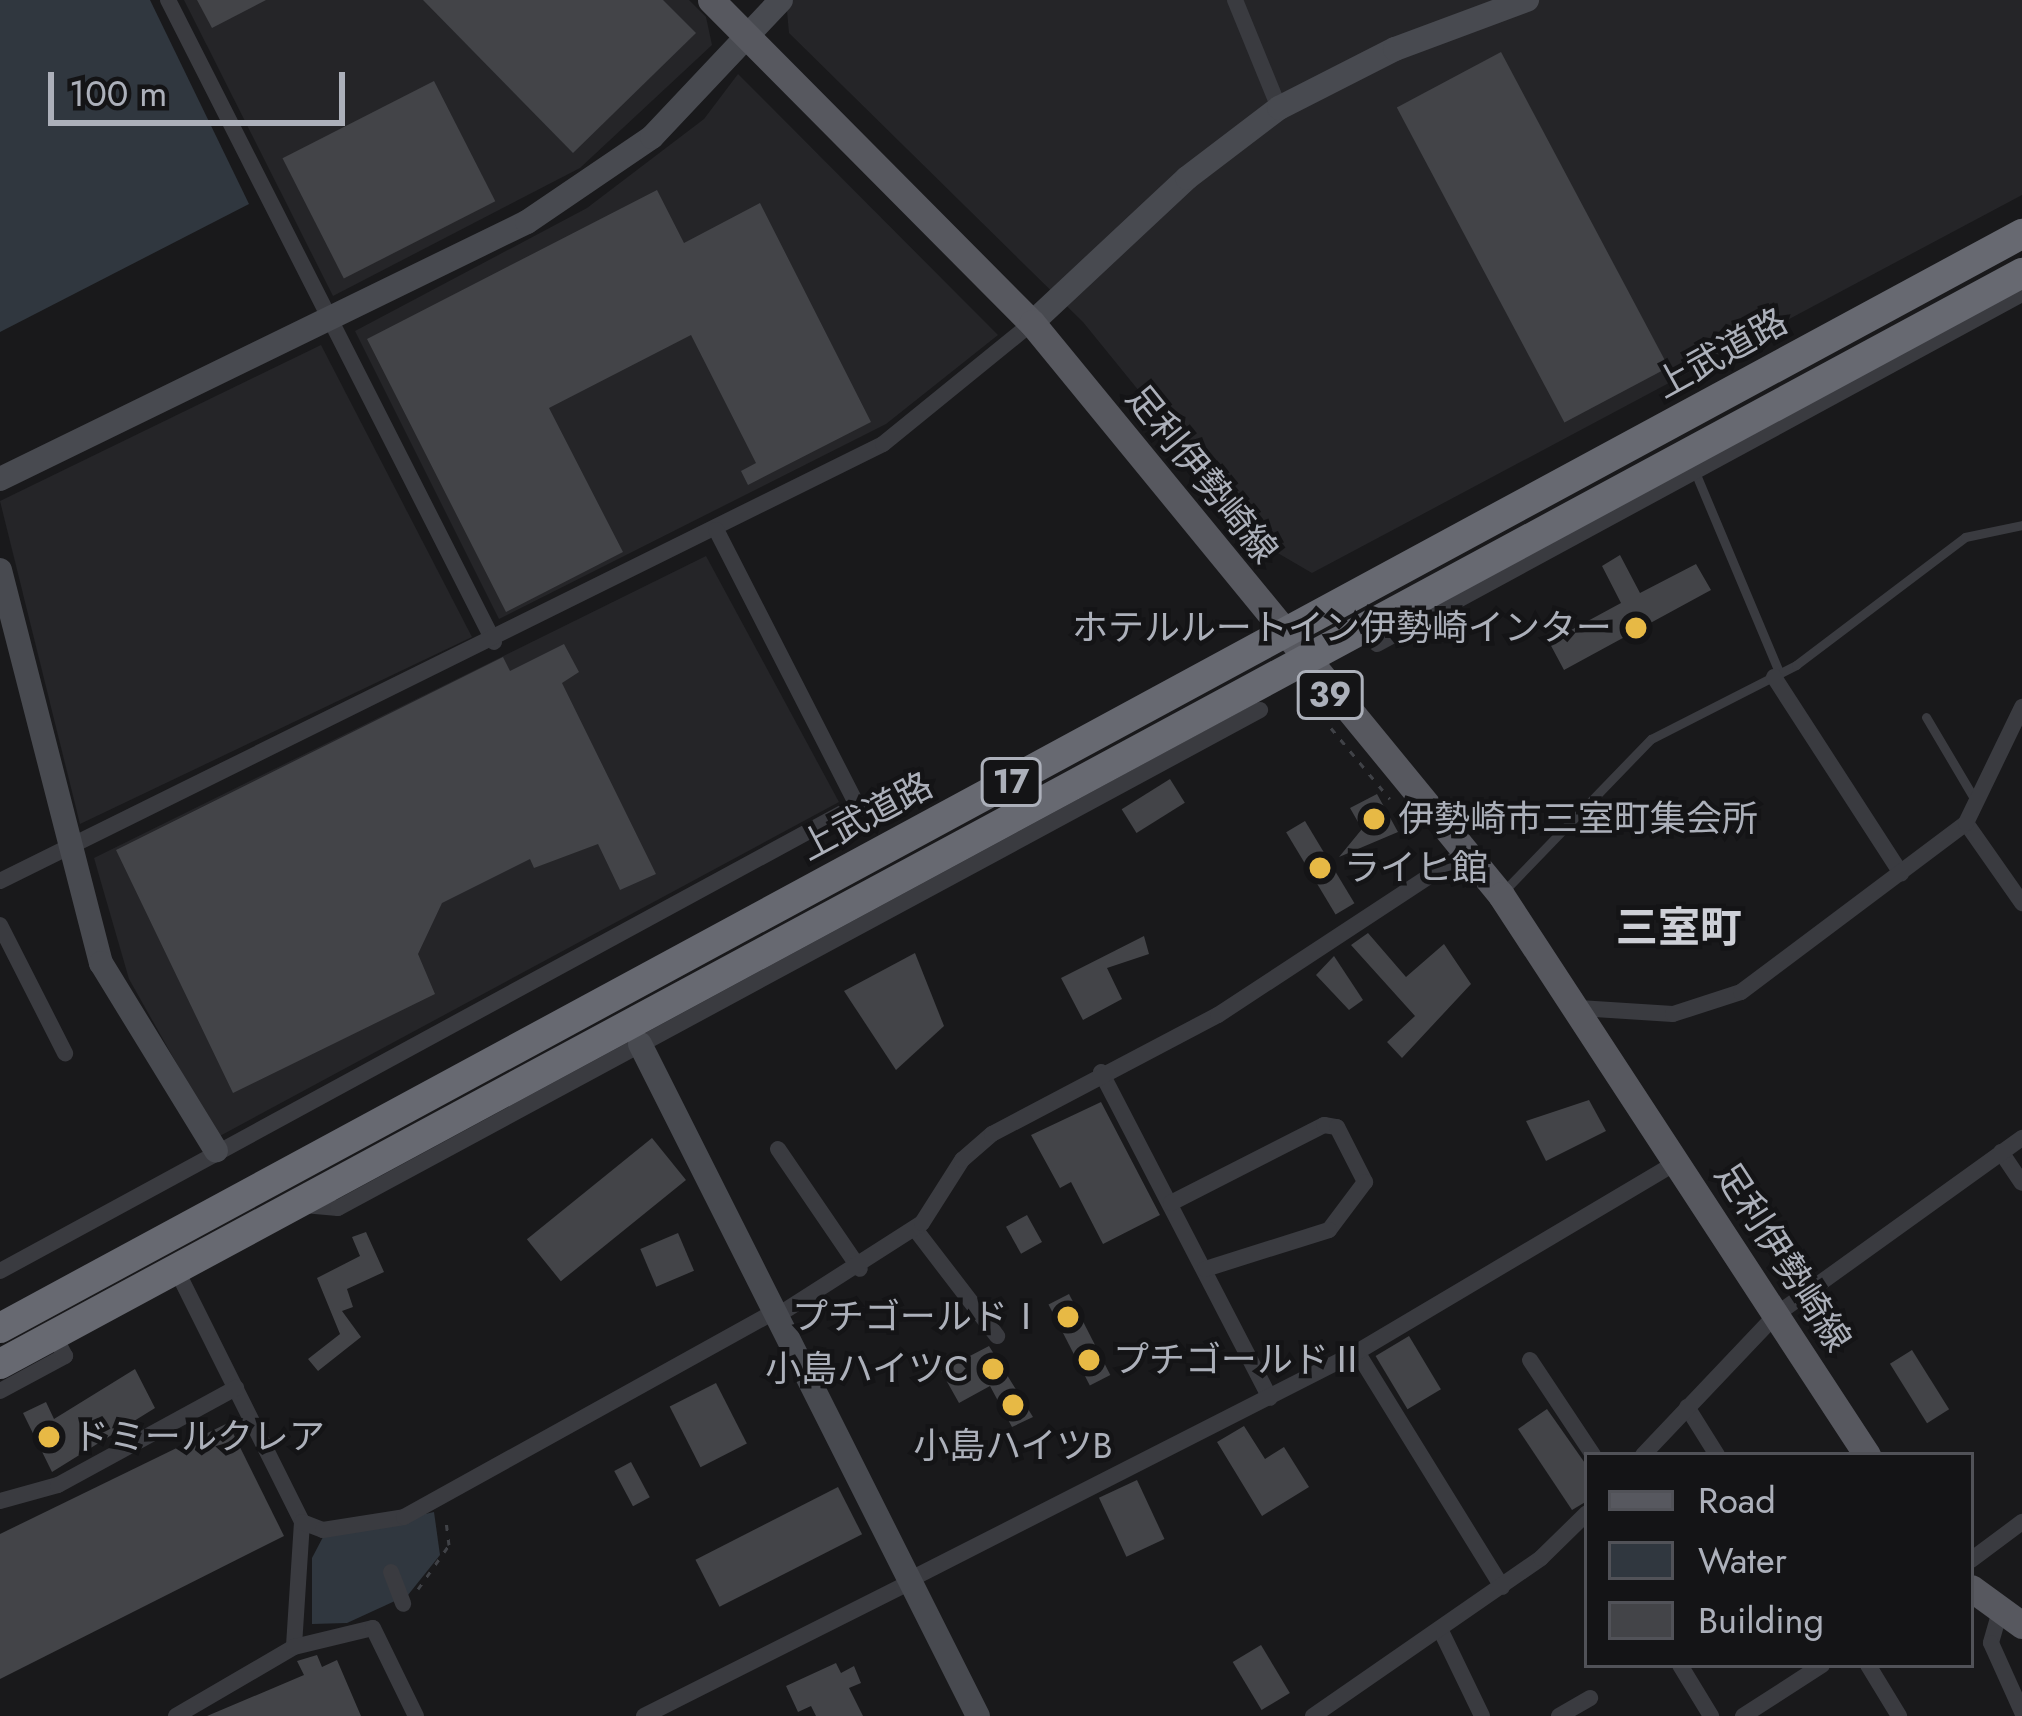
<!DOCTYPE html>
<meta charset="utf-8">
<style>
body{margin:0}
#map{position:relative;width:2022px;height:1716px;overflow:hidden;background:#19191b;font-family:Jost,"Noto Sans JP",sans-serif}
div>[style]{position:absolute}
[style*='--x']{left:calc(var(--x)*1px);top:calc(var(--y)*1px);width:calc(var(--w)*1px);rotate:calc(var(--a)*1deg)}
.built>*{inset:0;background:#252528}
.water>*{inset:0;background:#30373f}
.building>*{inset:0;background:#434448;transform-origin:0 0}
.path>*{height:3px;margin-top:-1.5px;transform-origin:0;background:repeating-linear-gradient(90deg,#404247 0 6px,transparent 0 15px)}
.lane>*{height:9px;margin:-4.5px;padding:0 4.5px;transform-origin:4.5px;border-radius:4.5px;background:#3a3b40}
.street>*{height:16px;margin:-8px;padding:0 8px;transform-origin:8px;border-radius:8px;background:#3a3b40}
.secondary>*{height:24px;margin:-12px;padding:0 12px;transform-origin:12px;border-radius:12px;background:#484a50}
.primary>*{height:27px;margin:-13.5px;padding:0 13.5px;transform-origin:13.5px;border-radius:13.5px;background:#57585f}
.highway>*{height:30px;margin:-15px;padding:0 15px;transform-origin:15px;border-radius:15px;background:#676971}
.dots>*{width:33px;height:33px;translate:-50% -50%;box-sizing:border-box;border:6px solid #141416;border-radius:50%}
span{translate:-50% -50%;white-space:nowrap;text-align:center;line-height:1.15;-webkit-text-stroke:9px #141416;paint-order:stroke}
.shield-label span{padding:3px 9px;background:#141416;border:3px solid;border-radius:9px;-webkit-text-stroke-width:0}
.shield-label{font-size:33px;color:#acb0ba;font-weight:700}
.street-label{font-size:36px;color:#acb0ba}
.poi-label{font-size:36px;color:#acb0ba}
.right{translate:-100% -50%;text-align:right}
.left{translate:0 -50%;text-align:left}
.quarter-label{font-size:42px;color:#cdcfd6;font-weight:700}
.legend{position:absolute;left:1584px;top:1452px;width:390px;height:216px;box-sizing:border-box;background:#141416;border:3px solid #515258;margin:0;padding:15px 21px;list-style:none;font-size:36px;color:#acb0ba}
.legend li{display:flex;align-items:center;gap:24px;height:60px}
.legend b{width:60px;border:3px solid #515258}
.scale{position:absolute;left:48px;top:72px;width:297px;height:54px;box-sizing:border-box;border:6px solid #acb0ba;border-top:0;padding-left:15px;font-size:36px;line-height:42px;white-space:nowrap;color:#acb0ba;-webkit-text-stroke:9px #141416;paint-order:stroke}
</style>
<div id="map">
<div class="built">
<div style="clip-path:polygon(184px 0,689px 0,706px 17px,712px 45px,580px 168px,333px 296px)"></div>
<div style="clip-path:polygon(773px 0,2022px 0,2022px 195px,1312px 573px,1264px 545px,1083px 322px,789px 33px,787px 11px)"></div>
<div style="clip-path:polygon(738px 74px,998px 335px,886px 424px,499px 619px,355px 331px,587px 208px,704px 119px)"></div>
<div style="clip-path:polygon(321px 345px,472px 637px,80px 824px,0 501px)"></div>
<div style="clip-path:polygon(706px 556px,839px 802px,218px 1137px,129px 979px,94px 858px)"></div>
</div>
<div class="water">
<div style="clip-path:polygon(0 0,150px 0,249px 204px,0 332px)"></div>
<div style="clip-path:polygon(434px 1512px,440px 1555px,408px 1595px,347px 1623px,312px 1624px,312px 1558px,323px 1537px)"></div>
</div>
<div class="building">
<div style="clip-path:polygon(197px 0,266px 0,212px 28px)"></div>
<div style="clip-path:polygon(423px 0,663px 0,696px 33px,573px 153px)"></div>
<div style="left:1501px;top:52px;width:357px;height:118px;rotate:62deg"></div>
<div style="left:434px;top:81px;width:135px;height:170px;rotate:63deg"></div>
<div style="clip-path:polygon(657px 190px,684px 243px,760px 203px,871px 422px,748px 485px,741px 471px,756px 463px,691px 335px,549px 408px,623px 552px,506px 612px,367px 339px)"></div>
<div style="clip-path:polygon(1620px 555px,1640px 593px,1696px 564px,1711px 590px,1564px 670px,1549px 642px,1621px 603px,1602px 566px)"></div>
<div style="clip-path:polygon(564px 644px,579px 672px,562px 683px,656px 874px,620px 890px,598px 844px,534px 868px,530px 859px,442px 903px,418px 954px,435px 994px,233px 1093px,116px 850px,503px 657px,510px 671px)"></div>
<div style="left:1170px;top:779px;width:28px;height:57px;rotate:58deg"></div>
<div style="clip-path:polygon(1377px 794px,1398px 832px,1339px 857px,1362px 829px,1350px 808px)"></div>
<div style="left:1305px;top:821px;width:96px;height:22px;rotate:59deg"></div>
<div style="clip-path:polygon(1368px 933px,1406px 977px,1444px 944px,1471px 984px,1402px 1058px,1387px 1042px,1415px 1016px,1351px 945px)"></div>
<div style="clip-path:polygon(1144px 936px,1149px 954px,1107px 968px,1122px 999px,1083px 1020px,1061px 978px)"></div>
<div style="clip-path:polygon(915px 953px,944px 1026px,896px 1070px,844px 991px)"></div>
<div style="clip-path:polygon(1334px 956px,1363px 1000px,1349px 1010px,1316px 975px)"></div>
<div style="clip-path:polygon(1589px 1100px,1606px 1131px,1546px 1161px,1526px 1121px)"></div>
<div style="clip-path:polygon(1101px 1102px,1160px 1215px,1103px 1244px,1071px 1182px,1060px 1188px,1031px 1135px)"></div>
<div style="left:652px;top:1138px;width:54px;height:161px;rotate:51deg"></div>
<div style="left:1027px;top:1215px;width:31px;height:24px;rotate:61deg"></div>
<div style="clip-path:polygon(366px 1232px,384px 1272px,347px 1289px,353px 1307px,342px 1311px,361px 1337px,318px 1371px,308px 1359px,340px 1334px,317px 1278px,360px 1256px,352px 1237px)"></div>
<div style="left:678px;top:1233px;width:41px;height:41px;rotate:67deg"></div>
<div style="left:1069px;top:1294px;width:91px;height:23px;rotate:63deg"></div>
<div style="left:1409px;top:1336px;width:62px;height:39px;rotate:59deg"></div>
<div style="clip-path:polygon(989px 1346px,1033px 1417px,1012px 1427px,990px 1386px,959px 1403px,941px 1371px)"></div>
<div style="left:1912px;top:1350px;width:70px;height:26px;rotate:58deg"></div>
<div style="clip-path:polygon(135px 1369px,155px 1408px,52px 1472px,23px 1413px,46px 1402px,54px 1419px)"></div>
<div style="left:716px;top:1383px;width:68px;height:52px;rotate:63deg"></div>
<div style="clip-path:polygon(1547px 1409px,1587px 1466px,1587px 1501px,1572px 1510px,1518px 1429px)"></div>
<div style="clip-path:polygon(228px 1423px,284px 1536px,0 1679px,0 1534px)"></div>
<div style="clip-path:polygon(1244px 1426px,1265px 1459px,1284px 1447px,1309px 1487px,1262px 1516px,1217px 1442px)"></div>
<div style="left:631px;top:1462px;width:40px;height:19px;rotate:62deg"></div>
<div style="left:1137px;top:1480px;width:65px;height:42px;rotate:65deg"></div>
<div style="left:838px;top:1487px;width:53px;height:160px;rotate:63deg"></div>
<div style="left:1261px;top:1645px;width:56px;height:33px;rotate:59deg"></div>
<div style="clip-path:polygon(317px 1655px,322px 1667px,337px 1660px,361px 1716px,207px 1716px,304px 1675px,297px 1661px)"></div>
<div style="clip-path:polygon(836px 1663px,841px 1673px,854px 1666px,861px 1683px,849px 1688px,863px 1716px,816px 1716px,811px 1706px,798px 1712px,786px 1686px)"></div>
</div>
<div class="path">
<div style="--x:1331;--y:728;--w:92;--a:50.3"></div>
<div style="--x:418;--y:1589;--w:54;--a:-54.8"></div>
<div style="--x:449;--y:1545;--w:26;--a:-97"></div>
</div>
<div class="lane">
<div style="--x:1695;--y:472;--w:219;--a:67.2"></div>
<div style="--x:1926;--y:717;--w:96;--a:59.4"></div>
<div style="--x:1503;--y:892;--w:213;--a:-46"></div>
<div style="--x:1651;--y:739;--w:163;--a:-27"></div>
<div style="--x:1796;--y:665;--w:212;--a:-37.1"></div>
<div style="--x:1965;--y:537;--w:58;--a:-11.9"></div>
</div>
<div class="street">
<div style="--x:168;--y:0;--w:720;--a:63.08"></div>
<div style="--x:1235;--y:0;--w:117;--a:67.8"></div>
<div style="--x:1377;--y:644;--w:734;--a:-28.49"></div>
<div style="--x:1774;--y:677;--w:234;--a:57.1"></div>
<div style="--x:1966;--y:823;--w:98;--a:55"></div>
<div style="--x:0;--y:881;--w:985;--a:-26.33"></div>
<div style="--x:883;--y:444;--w:192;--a:-39.1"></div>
<div style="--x:0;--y:925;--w:144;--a:63.1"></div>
<div style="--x:1579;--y:1008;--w:94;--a:3.7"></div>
<div style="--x:1673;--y:1014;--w:71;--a:-17.9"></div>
<div style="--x:1741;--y:992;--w:281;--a:-36.9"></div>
<div style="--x:1966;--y:823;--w:129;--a:-64.2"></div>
<div style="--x:1101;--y:1072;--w:367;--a:62.6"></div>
<div style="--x:778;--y:1149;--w:145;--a:55.7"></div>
<div style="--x:2001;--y:1152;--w:37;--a:56"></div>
<div style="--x:1171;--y:1203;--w:172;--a:-27"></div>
<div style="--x:1324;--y:1125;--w:13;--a:9"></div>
<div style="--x:1337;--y:1127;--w:62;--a:63"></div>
<div style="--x:1365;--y:1182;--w:60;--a:126.9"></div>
<div style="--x:1329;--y:1230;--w:130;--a:162.5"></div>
<div style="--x:304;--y:1205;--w:34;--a:5"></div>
<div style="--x:338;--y:1208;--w:1048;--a:-28.37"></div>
<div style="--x:915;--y:1229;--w:135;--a:52.5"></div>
<div style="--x:0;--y:1271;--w:976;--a:-28.54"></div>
<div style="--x:857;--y:805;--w:309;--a:-117.1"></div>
<div style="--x:178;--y:1273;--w:278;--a:63.5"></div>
<div style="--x:302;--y:1522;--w:125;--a:93.7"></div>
<div style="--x:775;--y:1317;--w:174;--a:-32.6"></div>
<div style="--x:922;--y:1223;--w:75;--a:-57.6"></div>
<div style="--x:962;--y:1160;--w:40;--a:-41"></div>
<div style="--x:992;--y:1134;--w:255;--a:-27.8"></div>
<div style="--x:1218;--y:1015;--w:292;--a:-33.3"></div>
<div style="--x:1357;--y:1352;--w:276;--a:58.3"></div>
<div style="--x:1530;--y:1360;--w:114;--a:56.4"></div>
<div style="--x:0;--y:1391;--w:74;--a:-28.3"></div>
<div style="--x:65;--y:1356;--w:24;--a:-118"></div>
<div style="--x:1687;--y:1407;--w:57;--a:58"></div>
<div style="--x:1643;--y:1455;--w:195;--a:-46.5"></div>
<div style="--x:1777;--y:1314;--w:302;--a:-35.7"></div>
<div style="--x:0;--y:1501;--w:60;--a:-15.4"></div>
<div style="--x:58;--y:1485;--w:203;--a:-28.6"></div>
<div style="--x:302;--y:1522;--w:22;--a:21"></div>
<div style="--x:323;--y:1530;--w:82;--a:-9.1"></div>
<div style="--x:404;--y:1517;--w:421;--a:-29"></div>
<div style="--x:1971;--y:1560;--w:64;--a:-36.7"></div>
<div style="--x:391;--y:1572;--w:34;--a:69"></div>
<div style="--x:909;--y:1580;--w:503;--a:-26.97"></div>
<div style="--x:1357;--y:1352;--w:374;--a:-30.7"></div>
<div style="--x:2000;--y:1611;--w:33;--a:106"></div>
<div style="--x:1991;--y:1643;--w:76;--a:65.8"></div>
<div style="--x:1441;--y:1631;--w:94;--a:64.2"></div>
<div style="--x:1680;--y:1665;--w:60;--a:58.7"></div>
<div style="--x:1868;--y:1665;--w:60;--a:58.7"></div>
<div style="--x:176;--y:1716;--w:137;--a:-30.3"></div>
<div style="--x:294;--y:1647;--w:81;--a:-13.5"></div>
<div style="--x:373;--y:1628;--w:98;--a:64"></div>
<div style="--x:644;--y:1716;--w:298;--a:-26.7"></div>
<div style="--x:1313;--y:1716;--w:277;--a:-34.7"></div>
<div style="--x:1541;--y:1558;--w:64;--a:-44.4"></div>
<div style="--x:1559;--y:1716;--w:36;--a:-30"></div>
<div style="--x:1743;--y:1716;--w:94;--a:-32.8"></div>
</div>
<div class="secondary">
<div style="--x:1032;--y:323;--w:212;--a:-43.1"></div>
<div style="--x:1187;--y:178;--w:116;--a:-37.3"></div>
<div style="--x:1279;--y:108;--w:130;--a:-27"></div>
<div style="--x:1395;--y:49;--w:141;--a:-20.4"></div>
<div style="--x:0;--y:479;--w:586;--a:-26"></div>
<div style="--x:527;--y:222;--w:151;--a:-34.2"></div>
<div style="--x:652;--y:137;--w:188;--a:-46.7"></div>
<div style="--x:0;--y:570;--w:406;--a:75.6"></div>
<div style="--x:101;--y:963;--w:220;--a:58.5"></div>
<div style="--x:640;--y:1044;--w:752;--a:63.3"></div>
</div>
<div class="primary">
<div style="--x:711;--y:0;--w:455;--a:45.2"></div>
<div style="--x:1032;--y:323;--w:740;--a:50.65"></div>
<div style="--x:1501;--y:895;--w:669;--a:56.83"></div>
<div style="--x:1971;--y:1588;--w:63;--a:36"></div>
</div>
<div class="highway">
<div style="--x:0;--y:1328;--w:2299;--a:-28.42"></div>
<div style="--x:0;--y:1364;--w:2298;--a:-28.35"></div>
</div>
<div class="dots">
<div style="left:1636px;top:628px;background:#e7b945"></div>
<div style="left:1374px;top:819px;background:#e7b945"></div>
<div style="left:1320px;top:868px;background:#e7b945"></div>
<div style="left:1068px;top:1317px;background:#e7b945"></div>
<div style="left:1089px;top:1360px;background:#e7b945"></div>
<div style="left:993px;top:1369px;background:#e7b945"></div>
<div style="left:1013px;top:1405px;background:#e7b945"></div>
<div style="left:49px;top:1437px;background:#e7b945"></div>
</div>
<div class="shield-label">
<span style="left:1330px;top:695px">39</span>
<span style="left:1011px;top:782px">17</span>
</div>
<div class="street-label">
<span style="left:1721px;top:353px;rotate:-29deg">上武道路</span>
<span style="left:1202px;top:474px;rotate:51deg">足利伊勢崎線</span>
<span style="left:866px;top:816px;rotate:-28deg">上武道路</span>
<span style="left:1783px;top:1257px;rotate:57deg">足利伊勢崎線</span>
</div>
<div class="poi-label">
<span class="right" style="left:1612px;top:628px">ホテルルートイン伊勢崎インター</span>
<span class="left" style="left:1398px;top:819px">伊勢崎市三室町集会所</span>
<span class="left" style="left:1344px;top:868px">ライヒ館</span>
<span class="right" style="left:1044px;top:1317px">プチゴールドⅠ</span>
<span class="left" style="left:1113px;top:1360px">プチゴールドⅡ</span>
<span class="right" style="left:969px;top:1369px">小島ハイツC</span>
<span class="left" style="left:73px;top:1437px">ドミールクレア</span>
<span style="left:1013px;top:1446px">小島ハイツB</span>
</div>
<div class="quarter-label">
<span style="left:1679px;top:928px">三室町</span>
</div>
<ul class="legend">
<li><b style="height:15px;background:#57585f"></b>Road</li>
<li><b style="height:33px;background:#30373f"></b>Water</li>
<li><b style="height:33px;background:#434448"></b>Building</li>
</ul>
<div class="scale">100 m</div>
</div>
